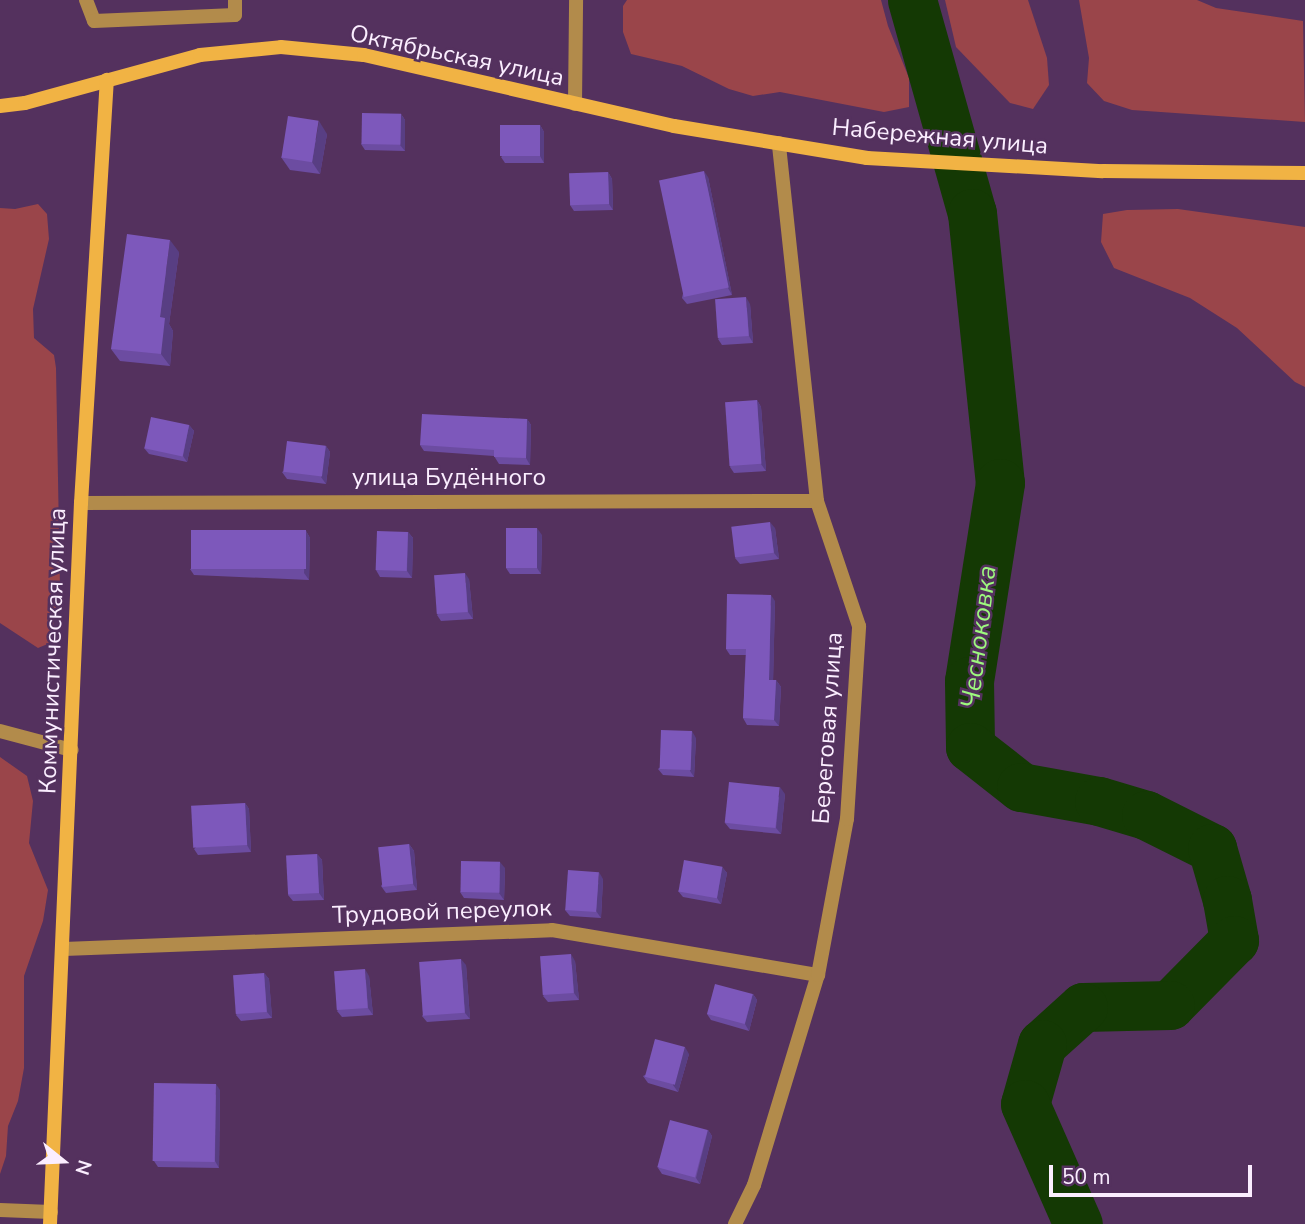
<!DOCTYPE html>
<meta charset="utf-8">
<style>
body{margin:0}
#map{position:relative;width:1305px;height:1224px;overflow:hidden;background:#54315e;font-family:"Nunito Sans",sans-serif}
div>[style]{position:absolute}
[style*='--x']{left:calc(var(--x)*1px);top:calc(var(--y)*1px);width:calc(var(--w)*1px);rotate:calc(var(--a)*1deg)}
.green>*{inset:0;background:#9a454a}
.river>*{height:49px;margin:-24.5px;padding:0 24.5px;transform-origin:24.5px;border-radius:24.5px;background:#143904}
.lane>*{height:14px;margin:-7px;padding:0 7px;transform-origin:7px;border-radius:7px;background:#b28b4b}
.street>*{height:14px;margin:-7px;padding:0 7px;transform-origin:7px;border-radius:7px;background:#b28b4b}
.secondary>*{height:14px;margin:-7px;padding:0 7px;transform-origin:7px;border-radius:7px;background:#f1b344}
.wall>*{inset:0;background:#6c4ca1}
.shaded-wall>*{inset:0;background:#583e83}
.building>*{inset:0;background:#7d58bb;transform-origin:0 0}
span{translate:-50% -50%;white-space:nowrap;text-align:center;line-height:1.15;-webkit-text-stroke:5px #54315e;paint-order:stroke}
.street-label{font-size:24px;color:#fbeeff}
.water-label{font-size:26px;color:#9df87e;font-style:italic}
.north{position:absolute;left:28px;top:1126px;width:70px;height:70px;-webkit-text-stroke:5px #54315e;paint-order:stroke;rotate:108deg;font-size:19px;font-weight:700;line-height:28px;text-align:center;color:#fbeeff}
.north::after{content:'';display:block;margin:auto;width:24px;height:32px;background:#fbeeff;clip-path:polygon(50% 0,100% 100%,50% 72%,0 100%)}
.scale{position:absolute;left:1049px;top:1165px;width:203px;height:32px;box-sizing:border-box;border:4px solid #fbeeff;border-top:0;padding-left:9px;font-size:21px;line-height:24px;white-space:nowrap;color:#fbeeff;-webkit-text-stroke:5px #54315e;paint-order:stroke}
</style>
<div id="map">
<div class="green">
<div style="clip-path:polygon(627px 0,881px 0,888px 26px,909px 78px,909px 107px,884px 112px,780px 92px,753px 96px,729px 89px,682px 66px,631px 54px,623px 32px,623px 6px)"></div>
<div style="clip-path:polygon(945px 0,1028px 0,1047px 58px,1049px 85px,1033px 109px,1010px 103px,956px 47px)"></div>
<div style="clip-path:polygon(1079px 0,1197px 0,1216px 8px,1303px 21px,1305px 122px,1132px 110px,1104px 101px,1087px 83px,1089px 58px)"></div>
<div style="clip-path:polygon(38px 204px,47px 214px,49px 239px,33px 309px,34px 338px,54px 355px,56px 368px,60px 589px,50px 643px,38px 648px,0 623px,0 208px,15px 209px)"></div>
<div style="clip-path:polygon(1178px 209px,1305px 227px,1305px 387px,1295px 382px,1237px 328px,1190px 298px,1114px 268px,1101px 242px,1103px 214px,1127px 210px)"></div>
<div style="clip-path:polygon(0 757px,27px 776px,33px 801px,29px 843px,48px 890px,43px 921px,24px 976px,24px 1068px,18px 1101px,8px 1126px,6px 1156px,0 1174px)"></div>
</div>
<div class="river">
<div style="--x:912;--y:0;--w:221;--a:74.3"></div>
<div style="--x:972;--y:213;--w:271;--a:84.1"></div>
<div style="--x:1000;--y:483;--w:200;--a:98.9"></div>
<div style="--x:969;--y:681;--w:66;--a:89.1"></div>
<div style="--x:970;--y:747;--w:65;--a:38.1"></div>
<div style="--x:1021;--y:787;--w:79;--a:10.2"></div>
<div style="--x:1099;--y:801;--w:49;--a:16.6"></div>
<div style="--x:1146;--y:815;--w:74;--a:26.6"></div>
<div style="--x:1212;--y:848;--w:54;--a:73.9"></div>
<div style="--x:1227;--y:900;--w:41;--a:80.1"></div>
<div style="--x:1234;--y:940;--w:91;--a:134.6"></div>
<div style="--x:1170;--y:1005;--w:87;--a:178.7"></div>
<div style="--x:1083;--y:1007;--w:55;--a:137.9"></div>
<div style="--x:1042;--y:1044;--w:62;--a:105.8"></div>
<div style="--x:1025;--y:1104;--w:131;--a:66.2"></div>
</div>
<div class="lane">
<div style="--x:86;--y:0;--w:22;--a:69"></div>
<div style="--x:94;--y:21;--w:141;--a:-2.4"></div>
<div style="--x:235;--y:15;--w:15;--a:-90"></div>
<div style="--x:0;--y:731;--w:74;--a:14.8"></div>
<div style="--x:0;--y:1210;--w:51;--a:2.2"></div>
</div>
<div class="street">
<div style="--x:575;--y:104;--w:104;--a:-89.4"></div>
<div style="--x:81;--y:503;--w:736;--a:-0.16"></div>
<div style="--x:64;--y:949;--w:488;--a:-2.2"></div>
<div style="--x:552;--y:930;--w:270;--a:9.6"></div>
<div style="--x:735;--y:1224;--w:43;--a:-64"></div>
<div style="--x:754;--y:1185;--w:220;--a:-73.1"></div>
<div style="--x:818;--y:975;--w:159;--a:-79.5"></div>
<div style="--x:847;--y:819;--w:193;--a:-86.4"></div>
<div style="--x:859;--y:626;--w:132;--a:-108.6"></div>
<div style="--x:817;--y:501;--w:360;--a:-96.1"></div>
</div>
<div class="secondary">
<div style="--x:0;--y:106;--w:25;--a:-7"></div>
<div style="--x:25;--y:103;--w:181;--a:-15.3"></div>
<div style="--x:200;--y:55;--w:81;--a:-5.6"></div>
<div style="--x:281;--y:47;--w:83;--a:5.5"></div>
<div style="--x:364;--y:55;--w:318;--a:12.9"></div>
<div style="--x:674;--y:126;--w:196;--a:9.4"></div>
<div style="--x:867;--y:158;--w:236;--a:3.2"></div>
<div style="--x:1103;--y:171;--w:202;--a:0.6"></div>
<div style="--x:50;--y:1224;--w:722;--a:-87.54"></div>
<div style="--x:81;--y:503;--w:424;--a:-86.5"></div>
</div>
<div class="wall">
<div style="clip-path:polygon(401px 114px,405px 120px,405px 151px,365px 150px,361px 144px)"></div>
<div style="clip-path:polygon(540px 125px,544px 132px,544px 163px,505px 163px,501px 157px)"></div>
<div style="clip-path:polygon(327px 134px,320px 174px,290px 170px,281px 157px)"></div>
<div style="clip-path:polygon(608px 172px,612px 179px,613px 210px,574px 211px,570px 205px)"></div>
<div style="clip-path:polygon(708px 177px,732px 295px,687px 304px,682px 298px)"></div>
<div style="clip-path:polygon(179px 252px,169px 324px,173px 331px,170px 366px,120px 361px,111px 349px)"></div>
<div style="clip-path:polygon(750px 304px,753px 343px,722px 345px,718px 339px)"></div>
<div style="clip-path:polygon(757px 400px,761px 407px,766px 471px,734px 473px,730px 467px)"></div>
<div style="clip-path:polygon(527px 419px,531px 425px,530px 465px,499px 464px,494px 456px,424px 451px,420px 445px)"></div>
<div style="clip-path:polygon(189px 425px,194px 431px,187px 462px,149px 454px,144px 448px)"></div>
<div style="clip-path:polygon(326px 446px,330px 452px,326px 484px,287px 479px,282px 472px)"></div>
<div style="clip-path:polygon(775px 528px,779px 559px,740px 564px,735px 558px)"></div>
<div style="clip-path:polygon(306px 531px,310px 538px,309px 580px,194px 575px,190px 569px)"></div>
<div style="clip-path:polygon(408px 532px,413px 538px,412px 578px,380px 577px,376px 570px)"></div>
<div style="clip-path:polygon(542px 535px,541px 574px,510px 574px,506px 568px)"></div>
<div style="clip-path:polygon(469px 579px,473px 619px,441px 621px,437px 615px)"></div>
<div style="clip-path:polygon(775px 601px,773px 680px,776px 680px,781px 687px,779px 726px,747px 725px,743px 718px,746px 655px,730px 655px,726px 649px)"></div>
<div style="clip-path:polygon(696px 738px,694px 777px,663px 775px,658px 769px)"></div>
<div style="clip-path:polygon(785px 794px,781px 834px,730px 829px,725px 823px)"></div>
<div style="clip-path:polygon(245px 803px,249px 809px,251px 852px,198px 855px,194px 849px)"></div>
<div style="clip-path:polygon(409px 844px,414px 851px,417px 890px,386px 893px,381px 886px)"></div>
<div style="clip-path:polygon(317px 854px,322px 860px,324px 900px,293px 901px,288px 895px)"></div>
<div style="clip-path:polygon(722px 867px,727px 873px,721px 904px,683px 897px,678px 891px)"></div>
<div style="clip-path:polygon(505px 868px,504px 900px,464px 898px,460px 892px)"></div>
<div style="clip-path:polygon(603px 879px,601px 918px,570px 916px,565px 910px)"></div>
<div style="clip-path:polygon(575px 961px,579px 1000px,548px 1002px,543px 996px)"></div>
<div style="clip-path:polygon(466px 965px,470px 1019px,427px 1022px,422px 1016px)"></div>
<div style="clip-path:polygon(264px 973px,269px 979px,272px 1018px,241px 1021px,236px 1015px)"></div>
<div style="clip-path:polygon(369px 976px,373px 1015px,342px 1017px,337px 1011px)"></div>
<div style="clip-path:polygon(753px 994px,757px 1000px,749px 1031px,711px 1020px,707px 1014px)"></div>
<div style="clip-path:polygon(689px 1054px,678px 1092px,648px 1083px,643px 1076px)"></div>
<div style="clip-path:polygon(220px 1090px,219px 1168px,158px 1167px,154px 1161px)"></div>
<div style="clip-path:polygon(708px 1130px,712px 1136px,700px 1184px,662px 1174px,658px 1168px)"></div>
</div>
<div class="shaded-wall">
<div style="clip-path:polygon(401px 114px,405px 120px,405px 151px,400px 145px)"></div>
<div style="clip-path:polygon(319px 121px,327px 134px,320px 174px,312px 162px)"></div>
<div style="clip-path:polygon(540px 125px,544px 132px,544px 163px,540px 156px)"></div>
<div style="clip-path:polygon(704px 171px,708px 177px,732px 295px,728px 288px)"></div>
<div style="clip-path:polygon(608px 172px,612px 179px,613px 210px,609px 204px)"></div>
<div style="clip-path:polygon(170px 240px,179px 252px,169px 324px,173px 331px,170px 366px,161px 354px,160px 317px)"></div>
<div style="clip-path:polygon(746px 297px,750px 304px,753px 343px,749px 336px)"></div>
<div style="clip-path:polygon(757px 400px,761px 407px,766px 471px,761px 464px)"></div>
<div style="clip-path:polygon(527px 419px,531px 425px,530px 465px,526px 458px)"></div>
<div style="clip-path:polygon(189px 425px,194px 431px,187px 462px,183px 456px)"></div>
<div style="clip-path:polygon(326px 446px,330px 452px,326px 484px,321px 477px)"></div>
<div style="clip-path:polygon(770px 522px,775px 528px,779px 559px,774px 553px)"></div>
<div style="clip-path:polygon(537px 528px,542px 535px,541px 574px,537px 568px)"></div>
<div style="clip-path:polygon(306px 531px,310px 538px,309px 580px,304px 573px)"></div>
<div style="clip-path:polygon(408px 532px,413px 538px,412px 578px,407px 571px)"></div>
<div style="clip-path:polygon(465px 573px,469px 579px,473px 619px,468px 612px)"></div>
<div style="clip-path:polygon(771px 595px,775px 601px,773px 687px,769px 680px)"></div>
<div style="clip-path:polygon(776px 680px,781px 687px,779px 726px,774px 720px)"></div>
<div style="clip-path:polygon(692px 731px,696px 738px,694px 777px,690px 771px)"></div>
<div style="clip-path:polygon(780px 787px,785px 794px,781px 834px,776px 828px)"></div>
<div style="clip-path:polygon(245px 803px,249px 809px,251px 852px,247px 845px)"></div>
<div style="clip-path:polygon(409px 844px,414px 851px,417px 890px,413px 884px)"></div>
<div style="clip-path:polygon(317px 854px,322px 860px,324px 900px,319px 893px)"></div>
<div style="clip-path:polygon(500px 862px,505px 868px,504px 900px,499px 893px)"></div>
<div style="clip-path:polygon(722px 867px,727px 873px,721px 904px,717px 898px)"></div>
<div style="clip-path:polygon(599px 872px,603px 879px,601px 918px,596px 911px)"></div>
<div style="clip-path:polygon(571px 954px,575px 961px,579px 1000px,574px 993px)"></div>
<div style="clip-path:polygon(461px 959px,466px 965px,470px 1019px,465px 1013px)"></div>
<div style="clip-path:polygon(365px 969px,369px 976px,373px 1015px,368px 1008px)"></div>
<div style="clip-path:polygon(264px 973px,269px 979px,272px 1018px,267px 1012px)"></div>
<div style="clip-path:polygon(753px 994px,757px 1000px,749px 1031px,745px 1024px)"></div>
<div style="clip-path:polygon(685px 1047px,689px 1054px,678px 1092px,673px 1085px)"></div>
<div style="clip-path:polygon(216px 1084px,220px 1090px,219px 1168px,215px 1161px)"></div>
<div style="clip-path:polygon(708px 1130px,712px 1136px,700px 1184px,696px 1178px)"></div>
</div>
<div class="building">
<div style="left:362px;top:113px;width:39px;height:31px;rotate:1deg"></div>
<div style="left:288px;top:116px;width:31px;height:42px;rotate:9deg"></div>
<div style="left:540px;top:125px;width:31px;height:40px;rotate:90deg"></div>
<div style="left:704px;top:171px;width:119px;height:46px;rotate:78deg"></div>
<div style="left:608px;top:172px;width:32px;height:39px;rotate:88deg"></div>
<div style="clip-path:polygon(127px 234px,170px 240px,160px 317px,165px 318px,161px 354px,111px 349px)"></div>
<div style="left:746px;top:297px;width:39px;height:31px;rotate:86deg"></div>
<div style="left:757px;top:400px;width:64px;height:32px;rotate:86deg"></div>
<div style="clip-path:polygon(422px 414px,527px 419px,526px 458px,494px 457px,494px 450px,420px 445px)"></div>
<div style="left:151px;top:417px;width:39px;height:32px;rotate:12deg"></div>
<div style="left:287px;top:441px;width:39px;height:31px;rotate:7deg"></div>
<div style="left:770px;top:522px;width:31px;height:39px;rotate:83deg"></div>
<div style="left:506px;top:528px;width:31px;height:40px"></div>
<div style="left:191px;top:530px;width:115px;height:39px"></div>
<div style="left:377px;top:531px;width:31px;height:39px;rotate:2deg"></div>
<div style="left:465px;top:573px;width:39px;height:31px;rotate:86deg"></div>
<div style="clip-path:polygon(727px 594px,771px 595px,769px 680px,776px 680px,774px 720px,743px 718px,746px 649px,726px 649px)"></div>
<div style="left:661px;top:730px;width:31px;height:39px;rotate:2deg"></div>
<div style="left:729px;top:782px;width:51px;height:41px;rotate:6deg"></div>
<div style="left:245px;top:803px;width:42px;height:54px;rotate:87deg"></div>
<div style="left:409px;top:844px;width:40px;height:31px;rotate:84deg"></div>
<div style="left:317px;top:854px;width:39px;height:31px;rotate:87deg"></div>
<div style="left:684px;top:860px;width:39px;height:32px;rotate:10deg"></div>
<div style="left:461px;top:861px;width:39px;height:31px;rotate:1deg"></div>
<div style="left:568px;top:870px;width:31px;height:40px;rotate:4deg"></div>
<div style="left:571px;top:954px;width:39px;height:31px;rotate:86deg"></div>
<div style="left:461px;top:959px;width:54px;height:42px;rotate:86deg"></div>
<div style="left:365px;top:969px;width:39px;height:31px;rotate:86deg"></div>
<div style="left:264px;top:973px;width:39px;height:31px;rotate:86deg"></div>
<div style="left:715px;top:984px;width:39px;height:31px;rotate:15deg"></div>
<div style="left:655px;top:1039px;width:31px;height:39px;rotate:15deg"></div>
<div style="left:154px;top:1083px;width:62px;height:78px;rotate:1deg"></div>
<div style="left:670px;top:1120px;width:39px;height:49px;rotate:15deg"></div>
</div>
<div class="street-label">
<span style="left:457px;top:56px;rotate:12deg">Октябрьская улица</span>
<span style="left:940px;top:137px;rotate:5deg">Набережная улица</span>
<span style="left:449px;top:478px">улица Будённого</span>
<span style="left:53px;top:651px;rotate:-88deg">Коммунистическая улица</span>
<span style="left:828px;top:728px;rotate:-86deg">Береговая улица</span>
<span style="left:442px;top:912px;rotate:-2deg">Трудовой переулок</span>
</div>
<div class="water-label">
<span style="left:979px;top:637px;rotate:-83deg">Чесноковка</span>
</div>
<div class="north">N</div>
<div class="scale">50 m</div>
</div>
